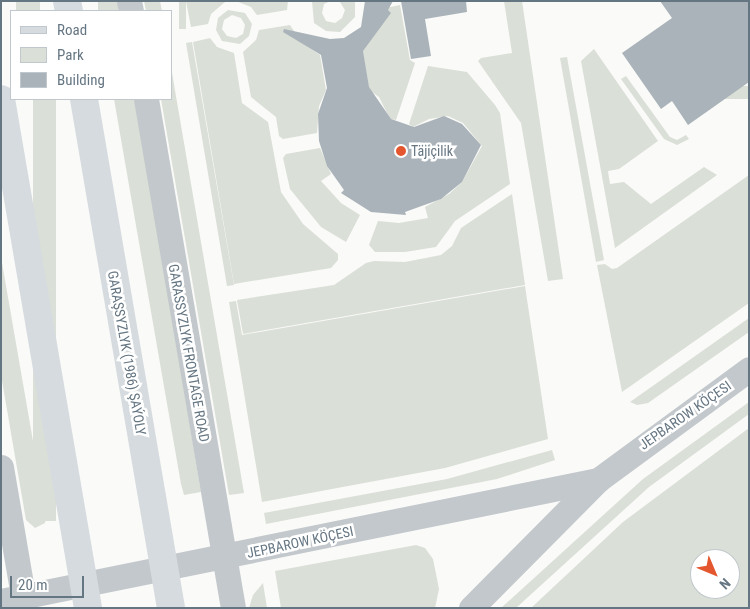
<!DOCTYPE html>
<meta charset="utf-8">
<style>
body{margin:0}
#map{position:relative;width:750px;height:609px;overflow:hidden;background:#fafaf8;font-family:"Roboto Condensed",sans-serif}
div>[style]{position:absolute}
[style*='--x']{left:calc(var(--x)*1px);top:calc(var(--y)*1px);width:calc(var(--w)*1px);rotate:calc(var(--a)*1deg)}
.green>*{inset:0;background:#dadfd7;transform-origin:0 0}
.building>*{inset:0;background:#aab3b9}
.street>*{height:25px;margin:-12.5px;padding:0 12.5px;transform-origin:12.5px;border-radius:12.5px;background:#c3c8cc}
.primary>*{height:28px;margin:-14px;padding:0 14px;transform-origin:14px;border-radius:14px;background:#d6dbdf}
.dots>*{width:14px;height:14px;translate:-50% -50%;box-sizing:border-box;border:2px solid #fff;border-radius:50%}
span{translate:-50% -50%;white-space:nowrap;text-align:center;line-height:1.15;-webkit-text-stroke:5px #fff;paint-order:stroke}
.poi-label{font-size:14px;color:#657683}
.left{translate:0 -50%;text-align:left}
.street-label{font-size:14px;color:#657683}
.frame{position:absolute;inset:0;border:2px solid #657683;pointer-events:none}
.legend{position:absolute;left:10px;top:10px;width:162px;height:90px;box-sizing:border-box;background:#fff;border:1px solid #c1c8cd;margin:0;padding:6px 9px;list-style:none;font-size:15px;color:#657683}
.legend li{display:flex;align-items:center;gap:10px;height:25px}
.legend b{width:25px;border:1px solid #c1c8cd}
.north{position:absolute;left:690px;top:549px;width:50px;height:50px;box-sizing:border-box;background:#fff;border:1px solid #c1c8cd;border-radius:50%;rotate:135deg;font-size:14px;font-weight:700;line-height:20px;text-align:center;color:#657683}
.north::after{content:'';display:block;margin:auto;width:18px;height:22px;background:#e4572e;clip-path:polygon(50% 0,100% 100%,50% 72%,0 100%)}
.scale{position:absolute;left:10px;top:576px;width:74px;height:22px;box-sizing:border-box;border:2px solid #657683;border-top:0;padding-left:6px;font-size:15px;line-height:18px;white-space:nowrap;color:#657683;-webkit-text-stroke:4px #fff;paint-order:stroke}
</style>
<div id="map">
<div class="green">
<div style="left:16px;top:1px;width:24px;height:10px"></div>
<div style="left:98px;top:1px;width:20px;height:10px"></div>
<div style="clip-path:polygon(144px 1px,160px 1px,162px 11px,146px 11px)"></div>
<div style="left:179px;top:1px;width:7px;height:28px"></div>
<div style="clip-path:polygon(186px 1px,225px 1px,225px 2px,211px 14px,208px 24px,191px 27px)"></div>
<div style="clip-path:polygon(236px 1px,288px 1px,287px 10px,257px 15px,251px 7px)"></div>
<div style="clip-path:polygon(312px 1px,331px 1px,324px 4px,322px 13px,326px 21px,335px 23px,342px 18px,345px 10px,340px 2px,334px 1px,355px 1px,355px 17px,340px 32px,326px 31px,314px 23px)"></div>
<div style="clip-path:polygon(504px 1px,522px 1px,563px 279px,548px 281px,521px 123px,478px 61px,481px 58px,512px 53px)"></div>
<div style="clip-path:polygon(400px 5px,410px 60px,415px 63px,396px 120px,390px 119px,379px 97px,369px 90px,362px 47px,381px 9px)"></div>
<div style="clip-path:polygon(evenodd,228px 10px,245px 13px,252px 24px,249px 36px,240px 44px,222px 41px,216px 30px,218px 18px,228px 10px,232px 15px,241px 18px,245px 25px,243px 34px,236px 38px,227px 36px,222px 29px,224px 20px,232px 15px)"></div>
<div style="clip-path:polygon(290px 25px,302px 43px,320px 55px,326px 90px,319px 106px,317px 133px,283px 139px,279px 136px,276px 117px,251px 97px,243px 52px,256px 40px,259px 30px)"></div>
<div style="clip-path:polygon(210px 38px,217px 47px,234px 53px,242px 103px,268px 122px,281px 192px,303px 224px,338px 254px,338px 260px,331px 268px,234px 284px,193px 42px)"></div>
<div style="clip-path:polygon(192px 42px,234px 285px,227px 286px,186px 43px)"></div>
<div style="clip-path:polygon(594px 49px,658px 141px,619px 169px,608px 171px,610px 184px,624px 182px,651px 204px,704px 167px,717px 175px,615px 248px,581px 61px)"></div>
<div style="clip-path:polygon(567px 57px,604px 260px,596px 262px,560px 58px)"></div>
<div style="clip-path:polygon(428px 66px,467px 72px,495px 105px,500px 113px,510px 184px,455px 221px,436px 247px,405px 252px,375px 252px,369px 245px,378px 221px,399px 223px,428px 218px,425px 207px,449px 194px,462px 182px,482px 146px,463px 123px,448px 116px,429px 119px,413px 127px,409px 124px)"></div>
<div style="clip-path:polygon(171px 67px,244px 493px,229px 495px,161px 99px,171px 99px)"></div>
<div style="clip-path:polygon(626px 76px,670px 137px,677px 140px,686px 135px,689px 139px,677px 145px,664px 139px,621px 79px)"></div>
<div style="left:749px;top:86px;width:13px;height:71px;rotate:90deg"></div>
<div style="left:33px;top:99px;width:23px;height:422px"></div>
<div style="clip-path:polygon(114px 99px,135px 99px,201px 492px,184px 495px,181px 484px)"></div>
<div style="clip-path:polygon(320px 148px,331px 174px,321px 181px,341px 203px,360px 215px,346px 242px,321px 227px,290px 189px,283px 158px,286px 154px)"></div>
<div style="clip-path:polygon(749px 175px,749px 303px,622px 392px,597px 265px,605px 264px,612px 269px,617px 268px)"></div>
<div style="clip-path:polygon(512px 194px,525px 285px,243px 334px,237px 300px,334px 285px,366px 263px,374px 261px,405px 262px,441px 255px,452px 246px,461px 228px)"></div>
<div style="clip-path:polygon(1px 257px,46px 516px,45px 523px,35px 528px,26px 520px,1px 375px)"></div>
<div style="clip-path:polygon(525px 286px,548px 439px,445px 468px,262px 502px,229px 302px,236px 301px,242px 335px)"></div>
<div style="clip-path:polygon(749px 318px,749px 332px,648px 403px,637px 405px,630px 402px)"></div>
<div style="clip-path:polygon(749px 402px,749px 414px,649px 487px,516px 608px,501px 608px,643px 479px)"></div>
<div style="clip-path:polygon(evenodd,749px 428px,749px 608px,531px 608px,623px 522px,749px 428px,700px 559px,730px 559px,730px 589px,700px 589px,700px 559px)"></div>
<div style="clip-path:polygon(552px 450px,555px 460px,497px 479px,266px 524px,264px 513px,447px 479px)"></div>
<div style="clip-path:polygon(416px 545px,425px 548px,433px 559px,439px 589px,435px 608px,281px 608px,275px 571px)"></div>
<div style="clip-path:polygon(263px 583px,267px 608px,249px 608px,253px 595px)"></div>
</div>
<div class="building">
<div style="clip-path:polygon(365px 1px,393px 1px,388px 10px,391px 13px,363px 51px,369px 87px,391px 119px,414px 127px,444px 116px,462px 124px,481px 145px,462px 182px,441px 199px,405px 212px,406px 215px,371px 212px,341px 193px,344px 190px,327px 166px,319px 141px,318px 114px,327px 88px,321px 55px,283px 32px,284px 29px,330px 39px,344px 38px,361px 27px)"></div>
<div style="clip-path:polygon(401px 1px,466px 1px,467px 12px,425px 19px,431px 56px,411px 59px)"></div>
<div style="clip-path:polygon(660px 1px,749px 1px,749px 82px,688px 125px,672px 101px,661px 109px,622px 53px,672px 18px)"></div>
</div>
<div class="street">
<div style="--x:129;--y:1;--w:10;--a:79"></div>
<div style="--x:146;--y:99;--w:516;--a:80.3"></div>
<div style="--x:1;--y:467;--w:143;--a:80.3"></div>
<div style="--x:1;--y:601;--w:609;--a:-11.46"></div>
<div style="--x:471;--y:608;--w:180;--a:-45.2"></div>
<div style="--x:598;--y:480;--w:187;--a:-36.3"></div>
</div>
<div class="primary">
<div style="--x:67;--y:1;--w:10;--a:79"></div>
<div style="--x:1;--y:99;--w:516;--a:80.3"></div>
<div style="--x:84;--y:99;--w:516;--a:80.3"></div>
</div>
<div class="dots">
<div style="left:401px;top:151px;background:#e4572e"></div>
</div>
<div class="poi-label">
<span class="left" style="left:411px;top:151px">Täjiçilik</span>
</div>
<div class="street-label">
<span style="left:127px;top:353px;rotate:80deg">GARAŞSYZLYK (1986) ŞAÝOLY</span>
<span style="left:189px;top:353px;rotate:80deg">GARASSYZLYK FRONTAGE ROAD</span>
<span style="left:685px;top:415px;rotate:-35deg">JEPBAROW KÖÇESI</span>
<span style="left:300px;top:542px;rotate:-12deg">JEPBAROW KÖÇESI</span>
</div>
<div class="frame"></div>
<ul class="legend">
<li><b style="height:6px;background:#d6dbdf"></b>Road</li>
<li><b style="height:14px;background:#dadfd7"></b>Park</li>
<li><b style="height:14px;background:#aab3b9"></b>Building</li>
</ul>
<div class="north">N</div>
<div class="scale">20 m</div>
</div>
